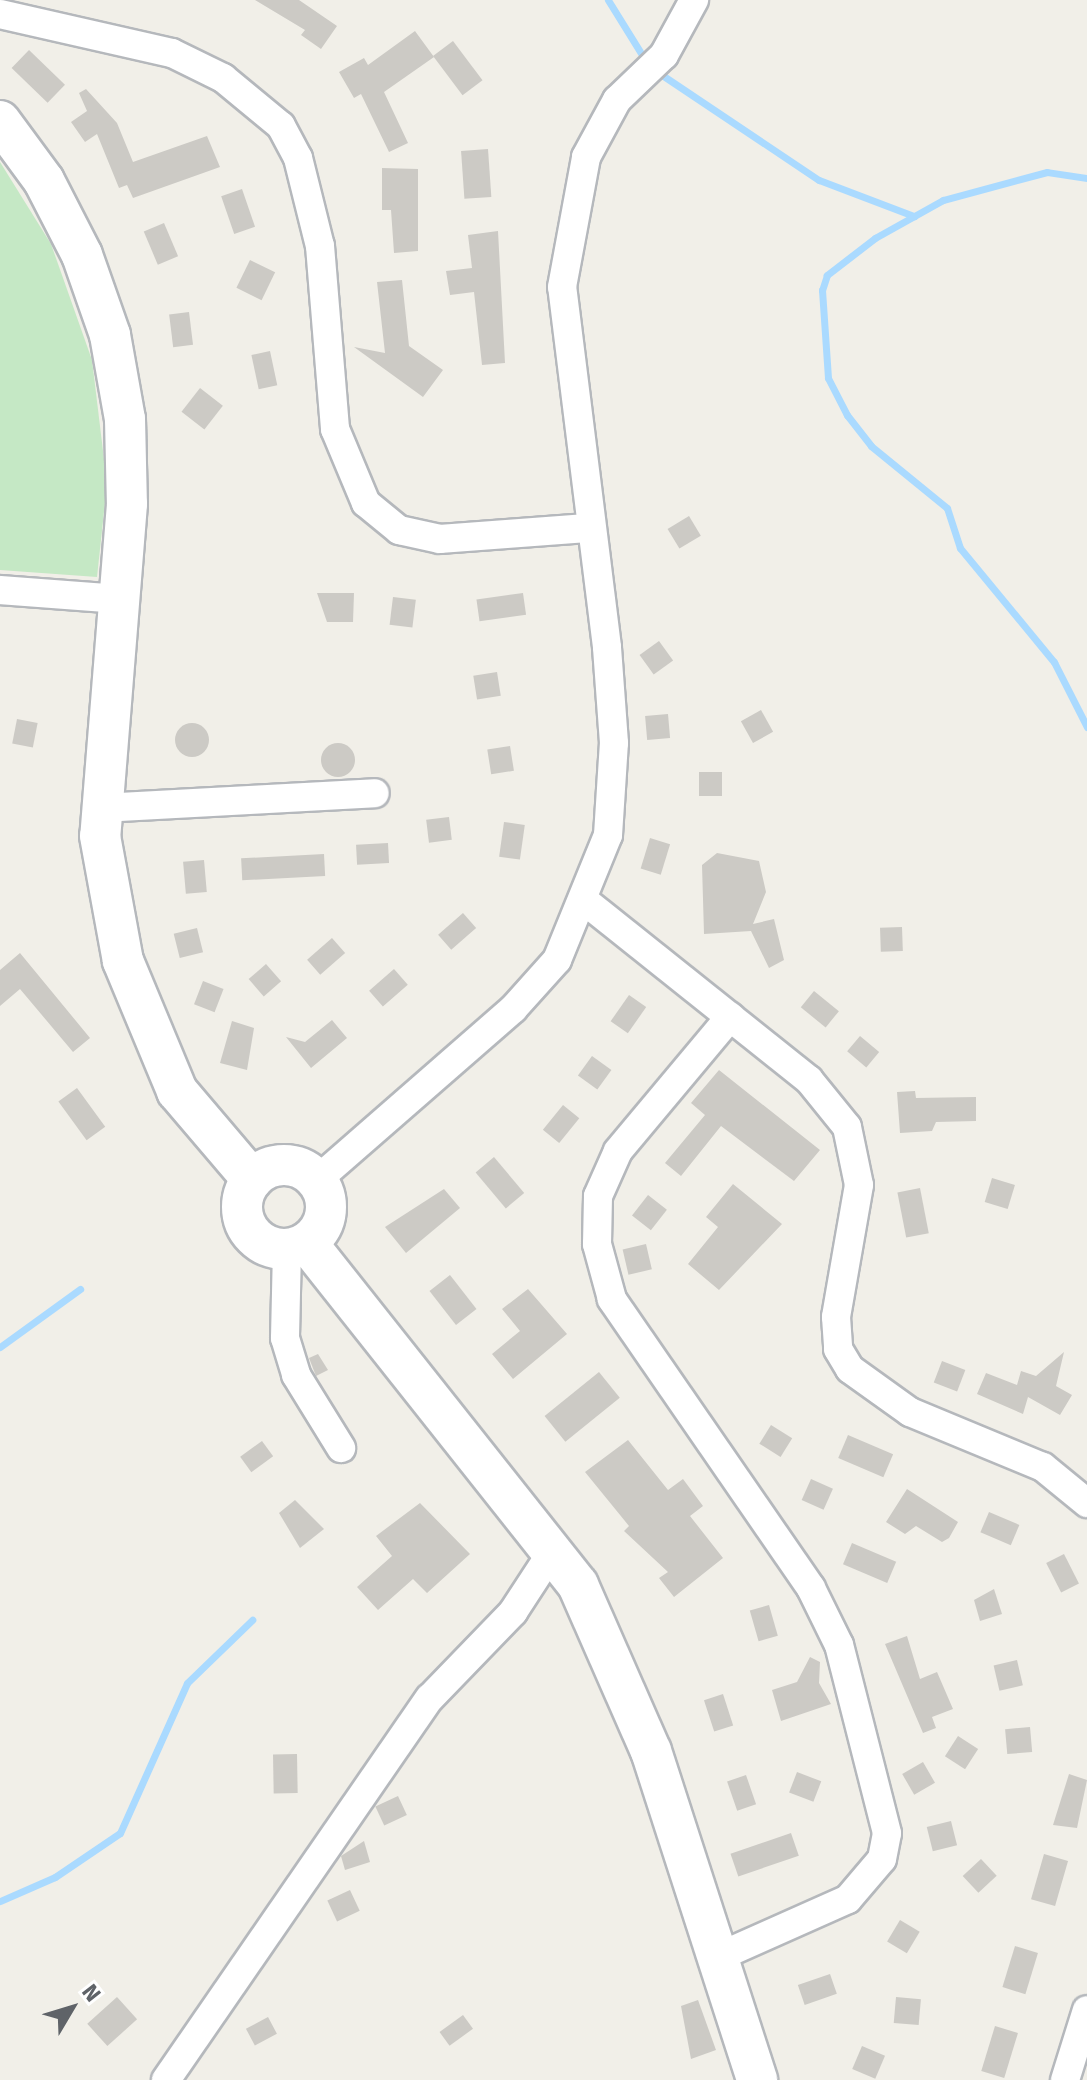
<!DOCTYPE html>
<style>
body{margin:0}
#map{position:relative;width:1087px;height:2080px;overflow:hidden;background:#f1efe8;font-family:"Fira Sans",sans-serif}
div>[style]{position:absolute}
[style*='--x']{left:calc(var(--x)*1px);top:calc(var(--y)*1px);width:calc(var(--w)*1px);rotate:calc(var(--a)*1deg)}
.green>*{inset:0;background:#c5e8c5}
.stream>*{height:7px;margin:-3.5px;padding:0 3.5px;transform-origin:3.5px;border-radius:3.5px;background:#aadaff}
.building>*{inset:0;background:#cccac5;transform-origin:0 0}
.round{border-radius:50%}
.roads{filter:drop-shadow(2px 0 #b5b8bc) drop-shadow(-2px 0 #b5b8bc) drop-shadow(0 2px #b5b8bc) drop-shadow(0 -2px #b5b8bc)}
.street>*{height:28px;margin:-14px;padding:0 14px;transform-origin:14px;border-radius:14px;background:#fff}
.secondary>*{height:40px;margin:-20px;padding:0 20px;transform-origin:20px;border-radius:20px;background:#fff}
.secondary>.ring{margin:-20px;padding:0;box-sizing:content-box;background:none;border:40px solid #fff;border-radius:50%}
span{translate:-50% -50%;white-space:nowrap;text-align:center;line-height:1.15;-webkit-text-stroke:8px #fff;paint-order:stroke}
.north{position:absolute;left:32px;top:1968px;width:80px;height:80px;-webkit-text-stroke:6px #fff;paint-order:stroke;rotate:52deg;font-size:22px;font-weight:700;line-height:32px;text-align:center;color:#5f6368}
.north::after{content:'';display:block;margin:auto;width:28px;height:36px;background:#5f6368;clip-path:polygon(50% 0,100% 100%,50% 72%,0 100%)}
</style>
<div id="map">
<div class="green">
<div style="clip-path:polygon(0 162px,51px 244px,92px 360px,107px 484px,97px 577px,0 570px)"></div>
</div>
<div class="stream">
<div style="--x:608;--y:0;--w:74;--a:58.2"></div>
<div style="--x:656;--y:71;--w:196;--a:33.8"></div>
<div style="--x:819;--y:180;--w:102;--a:20.8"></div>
<div style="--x:1087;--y:178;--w:40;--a:-171.5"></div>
<div style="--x:1047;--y:172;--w:108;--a:164.9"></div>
<div style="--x:943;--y:200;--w:78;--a:150.8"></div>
<div style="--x:875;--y:238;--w:61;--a:142.4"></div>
<div style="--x:827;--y:275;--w:16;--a:108"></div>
<div style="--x:822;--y:290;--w:88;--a:86.1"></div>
<div style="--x:828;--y:378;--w:42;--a:62.8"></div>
<div style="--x:847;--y:415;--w:39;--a:52"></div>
<div style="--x:871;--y:446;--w:98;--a:39.2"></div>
<div style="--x:947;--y:508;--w:42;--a:72"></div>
<div style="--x:960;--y:548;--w:148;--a:50.5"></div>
<div style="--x:1054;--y:662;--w:73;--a:63.1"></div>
<div style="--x:0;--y:1347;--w:99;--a:-35.9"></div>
<div style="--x:0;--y:1901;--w:60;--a:-23.6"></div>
<div style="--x:55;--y:1877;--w:78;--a:-34.1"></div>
<div style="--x:120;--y:1833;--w:164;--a:-65.9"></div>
<div style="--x:187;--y:1683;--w:91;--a:-44.1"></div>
</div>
<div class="building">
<div style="clip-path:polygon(255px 0,299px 0,337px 26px,321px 49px,301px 35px,305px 30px)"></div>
<div style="clip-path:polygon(415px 31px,434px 57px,384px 92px,408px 143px,389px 152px,361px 94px,354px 98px,339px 72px,364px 58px,368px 65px)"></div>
<div style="left:453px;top:41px;width:49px;height:25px;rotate:53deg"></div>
<div style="left:29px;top:50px;width:50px;height:25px;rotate:44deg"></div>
<div style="clip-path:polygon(86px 89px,117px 123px,133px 162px,207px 136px,220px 167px,133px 198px,127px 185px,119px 188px,97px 134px,85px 142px,71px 122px,87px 111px,79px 93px)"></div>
<div style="left:488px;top:149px;width:48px;height:27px;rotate:86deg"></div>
<div style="clip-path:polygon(382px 168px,418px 169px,418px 251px,394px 253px,391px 210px,382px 210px)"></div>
<div style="left:242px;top:189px;width:40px;height:22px;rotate:71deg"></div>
<div style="left:164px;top:223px;width:36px;height:22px;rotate:67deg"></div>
<div style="clip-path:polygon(498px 231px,505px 363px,482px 365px,474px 292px,450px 295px,446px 271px,472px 268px,468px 235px)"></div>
<div style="left:250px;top:260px;width:28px;height:31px;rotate:26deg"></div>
<div style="clip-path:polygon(402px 280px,409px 346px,443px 370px,423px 397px,354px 347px,385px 353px,377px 282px)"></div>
<div style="left:189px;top:312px;width:33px;height:20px;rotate:83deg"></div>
<div style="left:270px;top:351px;width:35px;height:19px;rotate:78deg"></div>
<div style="left:200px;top:388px;width:29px;height:30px;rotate:38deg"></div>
<div style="left:689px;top:516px;width:23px;height:25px;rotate:59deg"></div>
<div style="clip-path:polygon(317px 593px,354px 593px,353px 622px,327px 622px)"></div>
<div style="left:523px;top:593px;width:22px;height:47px;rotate:82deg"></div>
<div style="left:393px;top:597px;width:23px;height:28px;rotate:7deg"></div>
<div style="left:659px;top:641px;width:24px;height:24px;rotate:54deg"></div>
<div style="left:497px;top:672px;width:24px;height:24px;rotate:81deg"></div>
<div style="left:761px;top:710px;width:25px;height:23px;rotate:61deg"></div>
<div style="left:668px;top:714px;width:24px;height:23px;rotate:85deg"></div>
<div style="left:17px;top:719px;width:21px;height:25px;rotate:11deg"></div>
<div class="round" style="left:175px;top:723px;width:34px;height:34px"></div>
<div class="round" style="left:321px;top:743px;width:34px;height:34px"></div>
<div style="left:510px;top:746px;width:25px;height:23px;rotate:81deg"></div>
<div style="left:699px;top:772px;width:23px;height:24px"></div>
<div style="left:449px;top:817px;width:23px;height:23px;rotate:83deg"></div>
<div style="left:504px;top:822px;width:21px;height:35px;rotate:8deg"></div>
<div style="left:650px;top:838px;width:21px;height:32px;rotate:17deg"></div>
<div style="left:388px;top:843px;width:20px;height:32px;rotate:87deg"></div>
<div style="clip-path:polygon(717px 853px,759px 861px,766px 892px,753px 924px,774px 919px,784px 960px,769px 968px,751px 931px,704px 934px,702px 865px)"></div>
<div style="left:324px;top:854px;width:22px;height:83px;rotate:87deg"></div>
<div style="left:204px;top:860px;width:32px;height:21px;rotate:85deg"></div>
<div style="left:463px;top:913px;width:20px;height:33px;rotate:49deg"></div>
<div style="left:902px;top:927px;width:24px;height:22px;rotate:88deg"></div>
<div style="left:197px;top:928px;width:25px;height:24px;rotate:76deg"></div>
<div style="left:332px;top:938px;width:20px;height:33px;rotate:49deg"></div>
<div style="clip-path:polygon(20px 953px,90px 1038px,73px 1052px,20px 989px,0 1006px,0 970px)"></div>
<div style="left:266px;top:964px;width:23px;height:23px;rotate:49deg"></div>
<div style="left:394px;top:969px;width:21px;height:33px;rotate:49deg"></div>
<div style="left:203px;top:981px;width:22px;height:25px;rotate:21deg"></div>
<div style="left:814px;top:991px;width:32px;height:21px;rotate:39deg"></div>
<div style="left:629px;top:995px;width:21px;height:32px;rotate:35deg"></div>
<div style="clip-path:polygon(332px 1020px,347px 1038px,311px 1068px,286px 1037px,305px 1042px)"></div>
<div style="clip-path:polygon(232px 1021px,254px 1028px,247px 1070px,220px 1063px)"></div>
<div style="left:860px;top:1036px;width:25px;height:20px;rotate:40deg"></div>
<div style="left:592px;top:1056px;width:24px;height:24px;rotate:36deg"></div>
<div style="clip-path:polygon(719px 1070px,820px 1150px,794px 1181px,721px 1126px,681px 1176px,665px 1163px,705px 1115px,691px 1103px)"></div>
<div style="left:77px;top:1088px;width:48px;height:23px;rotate:54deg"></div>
<div style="clip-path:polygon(915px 1091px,916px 1098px,976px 1097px,976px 1121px,936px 1122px,932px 1131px,900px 1133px,897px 1092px)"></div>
<div style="left:563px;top:1105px;width:21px;height:32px;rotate:39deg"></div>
<div style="left:494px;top:1157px;width:47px;height:24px;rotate:50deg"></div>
<div style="left:992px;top:1178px;width:24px;height:25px;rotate:17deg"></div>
<div style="clip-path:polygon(733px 1184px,782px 1224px,719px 1290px,688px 1264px,718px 1227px,706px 1217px)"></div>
<div style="left:920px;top:1188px;width:46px;height:23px;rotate:79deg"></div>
<div style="clip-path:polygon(444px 1189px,460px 1208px,406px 1253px,385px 1227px)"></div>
<div style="left:648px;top:1195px;width:24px;height:26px;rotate:38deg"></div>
<div style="left:646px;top:1244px;width:26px;height:24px;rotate:77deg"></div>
<div style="left:450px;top:1275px;width:43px;height:26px;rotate:52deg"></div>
<div style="clip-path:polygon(528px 1289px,567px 1334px,513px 1379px,492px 1354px,520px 1331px,502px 1309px)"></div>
<div style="clip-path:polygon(1064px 1352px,1056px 1386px,1072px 1395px,1060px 1415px,1028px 1397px,1023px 1414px,977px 1394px,986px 1373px,1017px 1385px,1021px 1371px,1036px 1376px)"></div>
<div style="clip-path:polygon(318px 1354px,328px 1370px,316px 1376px,309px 1358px)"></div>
<div style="left:942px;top:1361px;width:25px;height:23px;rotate:21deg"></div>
<div style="left:599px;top:1372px;width:33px;height:70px;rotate:51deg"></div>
<div style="left:771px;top:1425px;width:25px;height:22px;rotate:32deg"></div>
<div style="left:848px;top:1435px;width:49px;height:25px;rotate:23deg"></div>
<div style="clip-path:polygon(628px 1440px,668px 1490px,683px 1479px,703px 1506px,690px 1516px,723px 1558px,674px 1597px,659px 1578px,668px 1572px,624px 1531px,629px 1526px,585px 1472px)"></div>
<div style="left:262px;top:1441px;width:19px;height:27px;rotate:54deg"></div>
<div style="left:811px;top:1479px;width:24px;height:23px;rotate:24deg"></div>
<div style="clip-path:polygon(907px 1489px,958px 1522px,949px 1538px,942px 1542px,916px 1526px,905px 1534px,886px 1522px)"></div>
<div style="clip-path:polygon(295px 1500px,324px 1529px,300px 1548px,279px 1513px)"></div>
<div style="clip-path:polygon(420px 1503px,470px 1554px,427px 1593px,413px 1579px,378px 1610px,357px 1587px,392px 1556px,376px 1536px)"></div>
<div style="left:989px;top:1512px;width:33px;height:22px;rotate:23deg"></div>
<div style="left:852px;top:1543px;width:48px;height:23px;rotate:23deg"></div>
<div style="left:1064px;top:1554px;width:33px;height:20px;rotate:63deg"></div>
<div style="clip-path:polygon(994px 1589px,1002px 1614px,980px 1621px,974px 1600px)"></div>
<div style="left:769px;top:1605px;width:32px;height:20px;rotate:74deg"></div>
<div style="clip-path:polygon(907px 1636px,920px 1679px,937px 1672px,953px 1709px,932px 1717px,936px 1728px,923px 1733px,885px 1644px)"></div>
<div style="clip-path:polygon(810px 1657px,820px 1662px,819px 1683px,831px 1704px,781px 1721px,772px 1690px,797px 1682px)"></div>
<div style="left:1017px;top:1660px;width:26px;height:24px;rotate:77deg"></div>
<div style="left:723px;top:1694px;width:33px;height:20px;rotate:72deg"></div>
<div style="left:1030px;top:1727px;width:25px;height:25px;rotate:85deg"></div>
<div style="left:958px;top:1736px;width:24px;height:24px;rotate:33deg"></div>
<div style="left:297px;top:1754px;width:39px;height:24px;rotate:89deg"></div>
<div style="left:923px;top:1762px;width:24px;height:24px;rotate:60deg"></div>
<div style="left:797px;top:1772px;width:26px;height:22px;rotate:21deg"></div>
<div style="clip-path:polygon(1069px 1774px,1087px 1780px,1077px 1828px,1053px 1825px)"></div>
<div style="left:746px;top:1775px;width:31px;height:20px;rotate:71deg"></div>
<div style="left:398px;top:1796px;width:21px;height:25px;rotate:65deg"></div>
<div style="left:951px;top:1821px;width:25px;height:25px;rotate:76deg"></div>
<div style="left:791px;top:1833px;width:24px;height:64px;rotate:71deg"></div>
<div style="clip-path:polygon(364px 1841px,370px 1862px,345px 1870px,341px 1856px)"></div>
<div style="left:1044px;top:1854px;width:25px;height:47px;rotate:16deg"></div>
<div style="left:981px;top:1859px;width:23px;height:25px;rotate:47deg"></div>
<div style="left:350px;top:1890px;width:23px;height:25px;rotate:65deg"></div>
<div style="left:900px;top:1920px;width:23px;height:25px;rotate:31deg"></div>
<div style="left:1015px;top:1946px;width:24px;height:43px;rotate:17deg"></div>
<div style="left:830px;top:1974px;width:21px;height:34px;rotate:71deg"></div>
<div style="left:117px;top:1997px;width:30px;height:40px;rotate:48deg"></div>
<div style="left:896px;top:1997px;width:25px;height:26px;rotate:5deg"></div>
<div style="clip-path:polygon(698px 2000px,716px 2050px,691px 2059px,681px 2006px)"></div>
<div style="left:463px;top:2015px;width:17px;height:29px;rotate:54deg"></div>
<div style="left:268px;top:2017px;width:19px;height:25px;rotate:62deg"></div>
<div style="left:995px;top:2026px;width:24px;height:47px;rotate:17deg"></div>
<div style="left:862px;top:2046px;width:25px;height:25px;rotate:23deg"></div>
</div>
<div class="roads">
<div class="street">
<div style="--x:0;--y:14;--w:176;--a:12.8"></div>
<div style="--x:172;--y:53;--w:57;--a:26.1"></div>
<div style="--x:223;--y:78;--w:75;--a:39.6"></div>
<div style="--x:281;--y:126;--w:36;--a:62"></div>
<div style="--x:298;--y:158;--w:91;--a:76"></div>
<div style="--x:320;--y:246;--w:184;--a:85.3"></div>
<div style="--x:335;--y:429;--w:80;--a:67.3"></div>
<div style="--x:366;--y:503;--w:43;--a:39.3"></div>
<div style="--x:399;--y:530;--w:42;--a:12.4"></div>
<div style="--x:440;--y:539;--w:147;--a:-4.3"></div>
<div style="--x:0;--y:590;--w:119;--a:4.3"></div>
<div style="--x:101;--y:808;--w:274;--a:-3.1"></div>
<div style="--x:586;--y:902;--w:285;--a:38.6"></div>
<div style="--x:809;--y:1080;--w:60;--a:51"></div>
<div style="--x:847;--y:1127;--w:59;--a:78.3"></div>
<div style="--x:859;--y:1185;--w:134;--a:99.9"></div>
<div style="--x:836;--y:1317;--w:32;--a:86"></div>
<div style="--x:838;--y:1349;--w:23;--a:59"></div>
<div style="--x:850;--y:1369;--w:74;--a:35.6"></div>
<div style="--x:910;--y:1412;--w:144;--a:22.5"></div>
<div style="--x:1043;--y:1467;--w:57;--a:39.3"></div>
<div style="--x:317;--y:1180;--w:260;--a:-41.1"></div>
<div style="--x:513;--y:1009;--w:66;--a:-48.1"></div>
<div style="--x:557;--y:960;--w:135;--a:-67.8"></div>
<div style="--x:608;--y:835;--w:92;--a:-86.3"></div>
<div style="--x:614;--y:743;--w:96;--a:-94.2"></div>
<div style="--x:607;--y:647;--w:363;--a:-97.1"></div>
<div style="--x:562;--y:287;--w:132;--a:-79.5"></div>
<div style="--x:586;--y:157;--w:65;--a:-61.5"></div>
<div style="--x:617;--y:100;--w:65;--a:-43.8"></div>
<div style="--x:664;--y:55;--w:63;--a:-61.4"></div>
<div style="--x:287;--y:1249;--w:89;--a:91.3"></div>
<div style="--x:285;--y:1338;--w:39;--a:73"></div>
<div style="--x:296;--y:1375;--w:86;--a:58.3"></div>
<div style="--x:718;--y:1957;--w:142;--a:-24"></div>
<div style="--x:848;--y:1899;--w:52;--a:-49.6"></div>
<div style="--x:882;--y:1859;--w:26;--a:-79"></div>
<div style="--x:887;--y:1833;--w:194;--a:-104.3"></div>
<div style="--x:839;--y:1645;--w:64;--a:-116.2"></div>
<div style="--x:811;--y:1588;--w:351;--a:-124.6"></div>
<div style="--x:612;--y:1299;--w:57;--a:-105.3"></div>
<div style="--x:597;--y:1244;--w:48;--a:-88.8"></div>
<div style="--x:598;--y:1196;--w:49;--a:-66"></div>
<div style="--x:618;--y:1151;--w:175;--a:-50.1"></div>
<div style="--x:166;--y:2080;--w:464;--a:-55.4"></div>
<div style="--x:430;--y:1698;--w:120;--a:-46"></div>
<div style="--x:513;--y:1612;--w:75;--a:-56.9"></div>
<div style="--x:1065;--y:2080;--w:73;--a:-72.6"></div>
</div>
<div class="secondary">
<div style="--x:0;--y:121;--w:74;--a:53.7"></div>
<div style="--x:44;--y:181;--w:83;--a:62.8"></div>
<div style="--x:82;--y:255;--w:85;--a:70.7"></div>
<div style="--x:110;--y:335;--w:85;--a:79.9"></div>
<div style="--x:125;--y:419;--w:85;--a:88.7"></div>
<div style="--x:127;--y:504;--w:333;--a:94.6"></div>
<div style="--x:100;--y:836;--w:127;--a:79.6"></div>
<div style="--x:123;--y:961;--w:141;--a:67.4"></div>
<div style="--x:177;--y:1091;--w:116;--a:49.6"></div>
<div class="ring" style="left:242px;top:1165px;width:44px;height:44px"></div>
<div style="--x:307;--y:1243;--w:436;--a:51.6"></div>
<div style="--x:578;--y:1585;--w:181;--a:66.3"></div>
<div style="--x:651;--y:1751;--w:346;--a:72.1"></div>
</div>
</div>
<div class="north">N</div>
</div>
